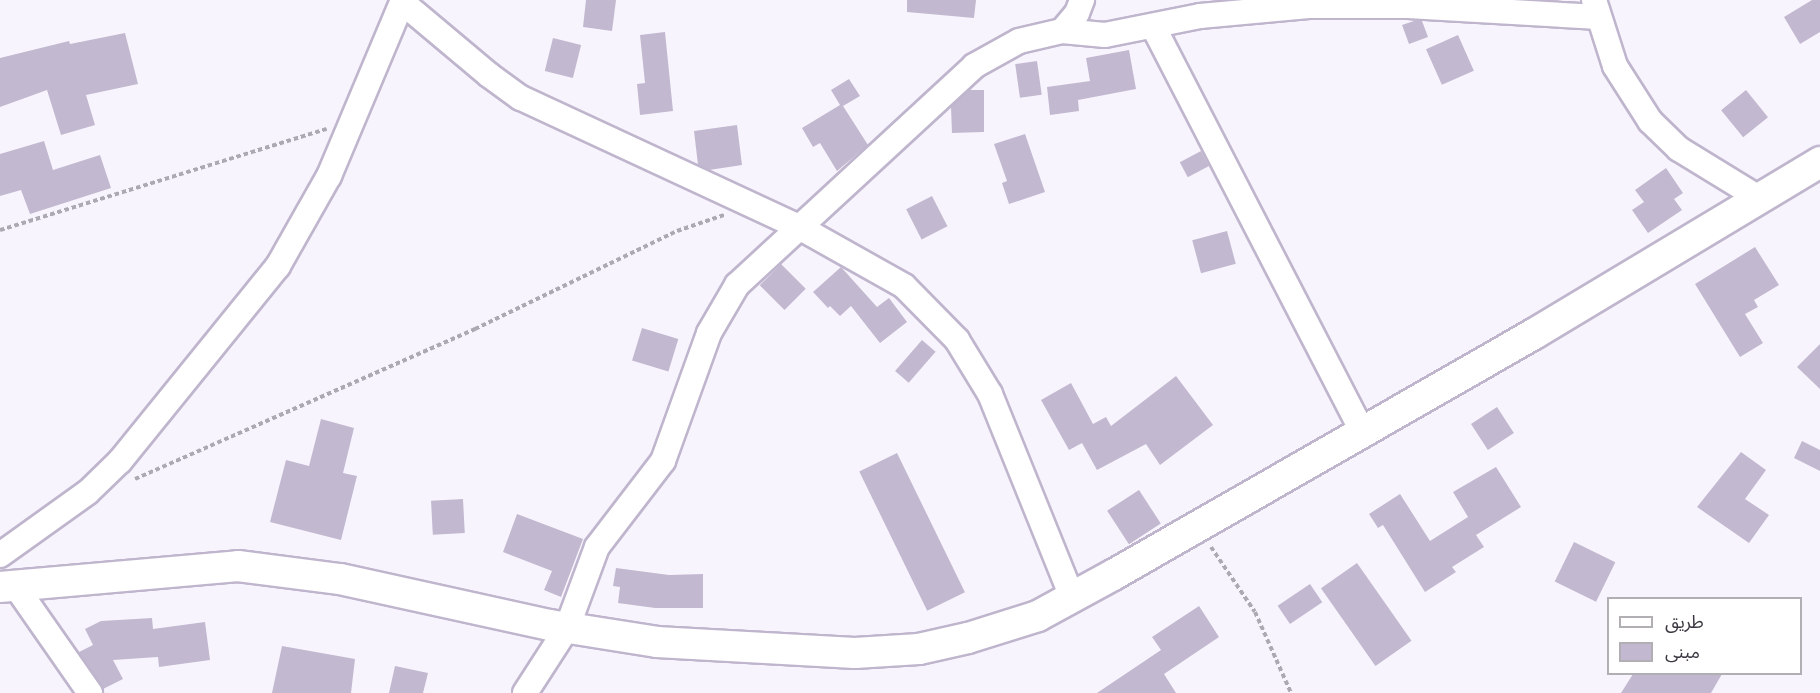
<!DOCTYPE html>
<meta charset="utf-8">
<style>
body{margin:0}
#map{position:relative;width:1820px;height:693px;overflow:hidden;background:#f8f4fd;font-family:"PT Sans Narrow","Noto Sans Arabic",sans-serif}
div>[style]{position:absolute}
[style*='--x']{left:calc(var(--x)*1px);top:calc(var(--y)*1px);width:calc(var(--w)*1px);rotate:calc(var(--a)*1deg)}
.building>*{inset:0;background:#c2b8d0;transform-origin:0 0}
.path>*{height:4px;margin-top:-2px;transform-origin:0;background:repeating-linear-gradient(90deg,#ada9b2 0 4.5px,transparent 0 7.5px)}
.roads{filter:drop-shadow(2px 0 #bfb5cd) drop-shadow(-2px 0 #bfb5cd) drop-shadow(0 2px #bfb5cd) drop-shadow(0 -2px #bfb5cd)}
.minor>*{height:24px;margin:-12px;padding:0 12px;transform-origin:12px;border-radius:12px;background:#fff}
.tertiary>*{height:30px;margin:-15px;padding:0 15px;transform-origin:15px;border-radius:15px;background:#fff}
span{translate:-50% -50%;white-space:nowrap;text-align:center;line-height:1.15;-webkit-text-stroke:6px #fff;paint-order:stroke}
.legend{position:absolute;left:1607px;top:597px;width:195px;height:78px;box-sizing:border-box;background:#fff;border:2px solid #b1afb3;margin:0;padding:8px 10px;list-style:none;font-size:18px;color:#3c3842}
.legend li{display:flex;align-items:center;gap:12px;height:30px}
.legend b{width:30px;border:2px solid #b1afb3}
</style>
<div id="map">
<div class="building">
<div style="clip-path:polygon(586px 0,616px 0,612px 31px,583px 27px)"></div>
<div style="clip-path:polygon(907px 0,976px 0,974px 18px,907px 12px)"></div>
<div style="clip-path:polygon(1812px 0,1820px 0,1820px 32px,1800px 44px,1784px 17px)"></div>
<div style="clip-path:polygon(1414px 21px,1422px 21px,1428px 37px,1409px 44px,1402px 25px)"></div>
<div style="clip-path:polygon(665px 32px,673px 111px,640px 115px,637px 84px,645px 83px,640px 35px)"></div>
<div style="clip-path:polygon(125px 33px,138px 84px,86px 95px,95px 125px,61px 135px,47px 90px,0 107px,0 58px,69px 41px,70px 44px)"></div>
<div style="left:1458px;top:35px;width:39px;height:35px;rotate:66deg"></div>
<div style="left:553px;top:38px;width:29px;height:34px;rotate:14deg"></div>
<div style="clip-path:polygon(1129px 50px,1136px 89px,1078px 100px,1079px 111px,1050px 115px,1047px 87px,1090px 81px,1086px 58px)"></div>
<div style="left:1037px;top:61px;width:34px;height:22px;rotate:82deg"></div>
<div style="clip-path:polygon(849px 79px,860px 96px,843px 106px,868px 145px,837px 171px,820px 143px,813px 147px,802px 128px,840px 105px,831px 90px)"></div>
<div style="clip-path:polygon(969px 90px,984px 90px,984px 132px,952px 133px,951px 107px)"></div>
<div style="left:1746px;top:90px;width:35px;height:32px;rotate:51deg"></div>
<div style="clip-path:polygon(737px 125px,742px 165px,709px 170px,698px 165px,694px 131px)"></div>
<div style="clip-path:polygon(1025px 134px,1045px 192px,1009px 204px,1002px 183px,1007px 181px,994px 144px)"></div>
<div style="clip-path:polygon(44px 141px,53px 170px,100px 155px,111px 188px,30px 214px,21px 190px,0 196px,0 154px)"></div>
<div style="left:1201px;top:151px;width:17px;height:24px;rotate:62deg"></div>
<div style="clip-path:polygon(1666px 168px,1683px 193px,1674px 199px,1682px 210px,1648px 233px,1632px 210px,1644px 202px,1635px 190px)"></div>
<div style="left:932px;top:196px;width:34px;height:29px;rotate:63deg"></div>
<div style="left:1227px;top:231px;width:34px;height:36px;rotate:75deg"></div>
<div style="clip-path:polygon(1755px 247px,1779px 285px,1754px 300px,1758px 307px,1745px 314px,1763px 343px,1740px 357px,1695px 284px)"></div>
<div style="left:781px;top:264px;width:35px;height:30px;rotate:45deg"></div>
<div style="clip-path:polygon(841px 267px,877px 307px,889px 298px,907px 322px,880px 343px,851px 306px,840px 316px,830px 306px,828px 308px,813px 292px)"></div>
<div style="left:642px;top:328px;width:38px;height:34px;rotate:17deg"></div>
<div style="left:922px;top:340px;width:18px;height:41px;rotate:41deg"></div>
<div style="clip-path:polygon(1820px 344px,1820px 389px,1797px 367px)"></div>
<div style="clip-path:polygon(1176px 376px,1213px 425px,1160px 465px,1146px 444px,1097px 470px,1082px 443px,1069px 450px,1041px 400px,1071px 383px,1093px 424px,1106px 417px,1111px 426px)"></div>
<div style="left:1497px;top:407px;width:31px;height:31px;rotate:57deg"></div>
<div style="clip-path:polygon(321px 419px,354px 428px,343px 473px,357px 476px,341px 540px,270px 522px,286px 460px,309px 466px)"></div>
<div style="clip-path:polygon(1802px 441px,1820px 450px,1820px 471px,1794px 458px)"></div>
<div style="clip-path:polygon(1741px 452px,1766px 470px,1745px 499px,1769px 515px,1749px 543px,1697px 507px)"></div>
<div style="left:897px;top:453px;width:155px;height:42px;rotate:64deg"></div>
<div style="clip-path:polygon(1496px 467px,1521px 507px,1476px 535px,1484px 547px,1452px 567px,1456px 572px,1425px 592px,1383px 525px,1378px 528px,1369px 514px,1400px 494px,1430px 541px,1468px 517px,1453px 492px)"></div>
<div style="left:1139px;top:490px;width:40px;height:38px;rotate:57deg"></div>
<div style="left:463px;top:499px;width:34px;height:32px;rotate:87deg"></div>
<div style="clip-path:polygon(517px 514px,583px 539px,561px 597px,544px 590px,552px 571px,503px 552px)"></div>
<div style="left:1574px;top:542px;width:46px;height:44px;rotate:26deg"></div>
<div style="left:1357px;top:563px;width:95px;height:44px;rotate:55deg"></div>
<div style="clip-path:polygon(616px 568px,669px 575px,703px 574px,703px 608px,655px 608px,618px 603px,620px 587px,613px 586px)"></div>
<div style="left:1310px;top:584px;width:22px;height:39px;rotate:56deg"></div>
<div style="clip-path:polygon(1199px 606px,1219px 637px,1164px 674px,1176px 693px,1097px 693px,1161px 650px,1152px 637px)"></div>
<div style="clip-path:polygon(152px 618px,153px 629px,205px 622px,210px 660px,159px 667px,158px 657px,113px 660px,123px 679px,103px 689px,79px 652px,93px 645px,85px 629px,101px 621px)"></div>
<div style="clip-path:polygon(282px 646px,355px 659px,351px 693px,272px 693px)"></div>
<div style="clip-path:polygon(395px 666px,428px 673px,423px 693px,389px 693px)"></div>
<div style="clip-path:polygon(1633px 674px,1722px 674px,1711px 693px,1621px 693px)"></div>
</div>
<div class="path">
<div style="--x:0;--y:230;--w:342;--a:-17.2"></div>
<div style="--x:135;--y:479;--w:372;--a:-23.8"></div>
<div style="--x:475;--y:329;--w:225;--a:-25.9"></div>
<div style="--x:677;--y:231;--w:50;--a:-18.8"></div>
<div style="--x:1211;--y:547;--w:78;--a:55.9"></div>
<div style="--x:1255;--y:612;--w:89;--a:66"></div>
</div>
<div class="roads">
<div class="minor">
<div style="--x:1594;--y:0;--w:69;--a:72.3"></div>
<div style="--x:1615;--y:66;--w:65;--a:57.5"></div>
<div style="--x:1650;--y:121;--w:40;--a:44"></div>
<div style="--x:1679;--y:149;--w:94;--a:31.5"></div>
<div style="--x:402;--y:2;--w:114;--a:40"></div>
<div style="--x:489;--y:75;--w:39;--a:36"></div>
<div style="--x:521;--y:98;--w:306;--a:24.9"></div>
<div style="--x:799;--y:227;--w:120;--a:29.3"></div>
<div style="--x:904;--y:286;--w:76;--a:45.5"></div>
<div style="--x:957;--y:340;--w:63;--a:58.6"></div>
<div style="--x:990;--y:394;--w:219;--a:68"></div>
<div style="--x:1154;--y:28;--w:454;--a:62.7"></div>
<div style="--x:1062;--y:31;--w:43;--a:5.3"></div>
<div style="--x:1105;--y:35;--w:97;--a:-11.3"></div>
<div style="--x:1200;--y:16;--w:109;--a:-5.2"></div>
<div style="--x:1309;--y:6;--w:99;--a:0"></div>
<div style="--x:1408;--y:6;--w:191;--a:3.3"></div>
<div style="--x:0;--y:555;--w:108;--a:-35.6"></div>
<div style="--x:88;--y:492;--w:45;--a:-44.1"></div>
<div style="--x:120;--y:461;--w:251;--a:-51"></div>
<div style="--x:278;--y:266;--w:103;--a:-60.5"></div>
<div style="--x:329;--y:176;--w:191;--a:-67.2"></div>
<div style="--x:14;--y:584;--w:133;--a:55.1"></div>
<div style="--x:525;--y:693;--w:77;--a:-57.1"></div>
<div style="--x:567;--y:628;--w:86;--a:-69.7"></div>
<div style="--x:597;--y:547;--w:108;--a:-52.5"></div>
<div style="--x:663;--y:461;--w:136;--a:-70.2"></div>
<div style="--x:709;--y:333;--w:56;--a:-59.7"></div>
<div style="--x:737;--y:285;--w:323;--a:-42.7"></div>
<div style="--x:974;--y:66;--w:51;--a:-29.1"></div>
<div style="--x:1019;--y:41;--w:44;--a:-13.1"></div>
<div style="--x:1062;--y:31;--w:23;--a:-50"></div>
<div style="--x:1077;--y:13;--w:14;--a:-69"></div>
</div>
<div class="tertiary">
<div style="--x:0;--y:587;--w:239;--a:-5"></div>
<div style="--x:238;--y:566;--w:103;--a:7.3"></div>
<div style="--x:340;--y:579;--w:215;--a:12.4"></div>
<div style="--x:550;--y:625;--w:108;--a:9"></div>
<div style="--x:657;--y:642;--w:198;--a:3.2"></div>
<div style="--x:855;--y:653;--w:64;--a:-3.6"></div>
<div style="--x:919;--y:649;--w:50;--a:-12.7"></div>
<div style="--x:968;--y:638;--w:73;--a:-17.4"></div>
<div style="--x:1038;--y:616;--w:85;--a:-28.7"></div>
<div style="--x:1113;--y:575;--w:485;--a:-29.8"></div>
<div style="--x:1534;--y:334;--w:334;--a:-31"></div>
</div>
</div>
<ul class="legend">
<li><b style="height:8px;background:#fff"></b>طريق</li>
<li><b style="height:16px;background:#c2b8d0"></b>مبنى</li>
</ul>
</div>
